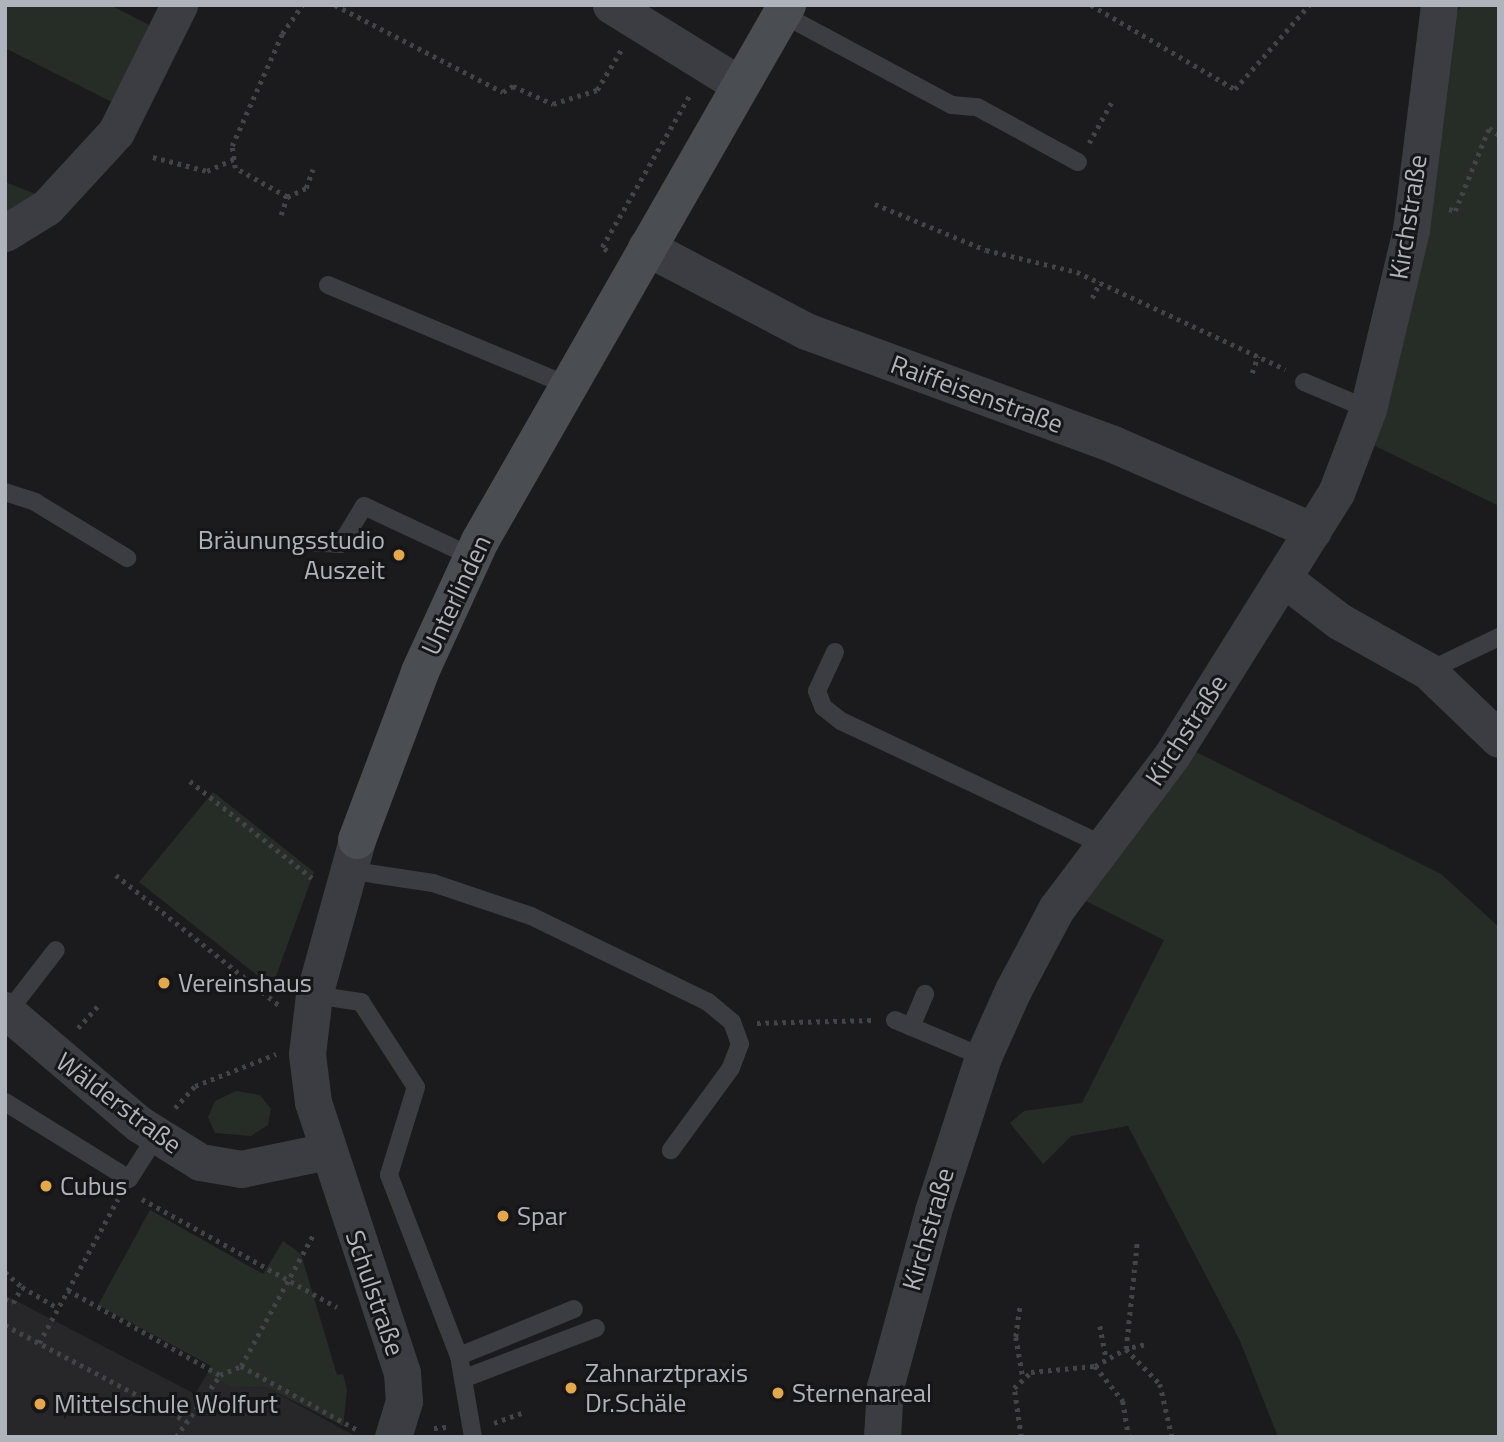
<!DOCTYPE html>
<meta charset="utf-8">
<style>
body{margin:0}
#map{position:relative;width:1504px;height:1442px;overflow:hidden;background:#1b1b1d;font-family:"Titillium Web",sans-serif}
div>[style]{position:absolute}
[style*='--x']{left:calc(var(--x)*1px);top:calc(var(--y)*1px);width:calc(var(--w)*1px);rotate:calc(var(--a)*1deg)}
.built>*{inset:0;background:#27272a}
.green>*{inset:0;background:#252d26}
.path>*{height:4.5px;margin-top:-2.25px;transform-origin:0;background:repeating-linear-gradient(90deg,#424449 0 3.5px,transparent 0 8.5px)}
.lane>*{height:18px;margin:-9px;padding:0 9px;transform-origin:9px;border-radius:9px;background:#3c3d42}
.street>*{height:37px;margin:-18.5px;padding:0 18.5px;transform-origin:18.5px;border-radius:18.5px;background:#3c3d42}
.secondary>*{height:38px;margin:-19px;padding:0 19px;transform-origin:19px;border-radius:19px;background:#4a4d51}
.dots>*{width:19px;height:19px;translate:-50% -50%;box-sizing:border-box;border:4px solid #161618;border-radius:50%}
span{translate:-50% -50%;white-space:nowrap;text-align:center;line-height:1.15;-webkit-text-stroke:6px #161618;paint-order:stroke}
.street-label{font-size:26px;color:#afb3bb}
.poi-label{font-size:26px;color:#afb3bb}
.right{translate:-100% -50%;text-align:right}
.left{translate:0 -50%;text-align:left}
.frame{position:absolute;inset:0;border:7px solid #afb3bb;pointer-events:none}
</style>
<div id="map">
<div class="built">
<div style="clip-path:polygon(5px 1295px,195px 1394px,207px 1374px,233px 1388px,266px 1387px,357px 1437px,5px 1437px)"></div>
</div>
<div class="green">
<div style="clip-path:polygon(5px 5px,110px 5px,155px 28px,112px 102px,5px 48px)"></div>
<div style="clip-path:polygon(1462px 5px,1499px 5px,1499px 506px,1375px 446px,1452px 20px)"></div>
<div style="clip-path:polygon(5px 182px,36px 194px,5px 221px)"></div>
<div style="clip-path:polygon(1196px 752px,1441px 874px,1499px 927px,1499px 1437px,1278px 1437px,1240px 1341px,1128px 1126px,1071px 1136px,1043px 1164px,1010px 1123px,1024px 1111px,1082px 1103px,1164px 940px,1084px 900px)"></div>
<div style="clip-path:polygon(213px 792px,314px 872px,272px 987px,139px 882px)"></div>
<div style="clip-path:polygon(236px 1091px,260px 1095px,271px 1109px,268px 1125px,251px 1136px,215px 1133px,208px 1117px,215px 1101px)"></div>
<div style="clip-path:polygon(150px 1210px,263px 1274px,283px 1241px,301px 1254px,337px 1375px,343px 1374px,347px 1390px,343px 1426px,266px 1387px,233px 1388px,207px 1374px,211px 1366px,98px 1305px)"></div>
</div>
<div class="path">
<div style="--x:335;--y:5;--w:189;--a:27.4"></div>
<div style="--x:503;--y:92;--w:12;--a:-31"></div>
<div style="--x:513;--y:86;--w:44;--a:24.2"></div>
<div style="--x:553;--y:104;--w:46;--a:-17.7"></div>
<div style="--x:597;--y:90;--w:47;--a:-59"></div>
<div style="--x:1091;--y:5;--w:167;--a:30.3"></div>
<div style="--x:1235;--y:89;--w:112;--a:-48.6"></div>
<div style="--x:1089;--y:143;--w:46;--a:-61.2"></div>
<div style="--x:153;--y:157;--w:56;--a:14.5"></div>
<div style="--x:207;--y:171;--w:30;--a:-24"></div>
<div style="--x:287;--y:197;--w:21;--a:-25"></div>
<div style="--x:306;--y:188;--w:20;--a:-70"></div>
<div style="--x:875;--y:204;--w:120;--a:22.5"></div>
<div style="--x:986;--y:250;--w:94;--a:13.6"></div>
<div style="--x:1077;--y:272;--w:230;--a:25"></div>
<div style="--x:1449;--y:209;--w:6;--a:18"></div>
<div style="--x:1455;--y:211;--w:90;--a:-67.7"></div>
<div style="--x:1489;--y:128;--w:12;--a:35"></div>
<div style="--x:281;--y:215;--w:19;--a:-72"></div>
<div style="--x:287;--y:197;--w:60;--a:-150.9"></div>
<div style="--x:235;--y:168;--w:22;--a:-98"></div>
<div style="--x:232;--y:146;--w:123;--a:-65.9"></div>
<div style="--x:282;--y:34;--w:35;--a:-55"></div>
<div style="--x:607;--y:251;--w:6;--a:-141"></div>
<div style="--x:602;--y:247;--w:178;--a:-60"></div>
<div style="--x:1092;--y:298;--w:18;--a:-63"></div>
<div style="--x:1252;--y:373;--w:18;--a:-71"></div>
<div style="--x:190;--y:781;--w:156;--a:38.5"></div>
<div style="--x:116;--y:875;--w:208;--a:38.6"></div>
<div style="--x:757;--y:1023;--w:117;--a:-1.5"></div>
<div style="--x:78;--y:1028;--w:30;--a:-48"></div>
<div style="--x:175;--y:1108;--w:30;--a:-48"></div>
<div style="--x:195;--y:1086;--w:87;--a:-21.6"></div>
<div style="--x:142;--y:1199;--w:223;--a:29"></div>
<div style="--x:5;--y:1272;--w:23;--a:41"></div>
<div style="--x:68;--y:1290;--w:174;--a:29.2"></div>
<div style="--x:5;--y:1299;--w:9;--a:27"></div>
<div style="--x:13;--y:1303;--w:18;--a:-61"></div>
<div style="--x:22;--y:1287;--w:42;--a:30.3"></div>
<div style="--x:1020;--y:1308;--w:29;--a:98"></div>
<div style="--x:1016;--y:1337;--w:42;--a:80.3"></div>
<div style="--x:5;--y:1325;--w:205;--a:27.9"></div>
<div style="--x:1100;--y:1326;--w:32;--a:79"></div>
<div style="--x:39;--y:1343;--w:164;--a:-61.3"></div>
<div style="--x:1144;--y:1345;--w:18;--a:167"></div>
<div style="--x:1126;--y:1349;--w:49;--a:45.8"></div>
<div style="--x:1160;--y:1384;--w:54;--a:77.2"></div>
<div style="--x:241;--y:1366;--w:133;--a:28.7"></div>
<div style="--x:1095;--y:1366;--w:45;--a:51.3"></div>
<div style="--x:1123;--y:1401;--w:36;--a:81"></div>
<div style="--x:494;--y:1423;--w:32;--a:-20"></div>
<div style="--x:434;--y:1428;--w:13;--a:-4"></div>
<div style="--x:176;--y:1437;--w:76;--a:-54.6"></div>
<div style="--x:220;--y:1375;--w:23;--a:-23"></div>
<div style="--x:241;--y:1366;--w:152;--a:-61.2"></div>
<div style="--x:1021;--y:1437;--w:49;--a:-98.1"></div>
<div style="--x:1014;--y:1388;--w:23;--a:-43"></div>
<div style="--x:1031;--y:1372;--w:64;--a:-5.4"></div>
<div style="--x:1095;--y:1366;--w:35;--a:-29"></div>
<div style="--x:1126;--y:1349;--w:107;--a:-84.1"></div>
</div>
<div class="lane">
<div style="--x:782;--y:14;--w:193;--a:28.2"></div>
<div style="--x:952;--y:105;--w:25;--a:5"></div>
<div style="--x:977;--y:107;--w:115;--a:28.6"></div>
<div style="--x:328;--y:285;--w:259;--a:22.7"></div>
<div style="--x:1304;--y:382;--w:69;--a:22.9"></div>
<div style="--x:5;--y:492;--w:32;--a:18"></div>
<div style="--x:35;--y:502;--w:108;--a:31.3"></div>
<div style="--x:304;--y:542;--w:37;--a:3"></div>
<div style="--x:341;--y:544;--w:44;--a:-58.8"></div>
<div style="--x:364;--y:506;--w:120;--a:25.1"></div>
<div style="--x:835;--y:652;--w:43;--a:114.8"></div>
<div style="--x:817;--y:691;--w:17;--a:69"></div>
<div style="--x:823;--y:707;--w:23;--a:38"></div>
<div style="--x:841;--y:721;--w:292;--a:25.3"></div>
<div style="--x:1428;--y:671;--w:79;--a:-25.6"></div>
<div style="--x:347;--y:870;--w:87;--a:8.6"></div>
<div style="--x:433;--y:883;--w:103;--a:18.6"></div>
<div style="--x:531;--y:916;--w:197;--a:25.9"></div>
<div style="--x:708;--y:1002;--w:31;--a:40"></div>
<div style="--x:732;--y:1022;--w:23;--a:70"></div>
<div style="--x:740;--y:1044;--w:26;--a:111"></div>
<div style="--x:731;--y:1068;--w:102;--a:126.2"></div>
<div style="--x:314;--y:995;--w:48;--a:8.5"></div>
<div style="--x:361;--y:1002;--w:101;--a:57.1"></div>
<div style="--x:416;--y:1087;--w:92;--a:107.1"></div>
<div style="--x:389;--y:1175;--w:194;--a:68.9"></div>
<div style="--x:459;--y:1356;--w:82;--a:80.2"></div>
<div style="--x:8;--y:1012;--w:78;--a:-52.3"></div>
<div style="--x:895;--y:1020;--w:95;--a:22.8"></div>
<div style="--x:911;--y:1027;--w:36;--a:-67"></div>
<div style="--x:5;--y:1102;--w:146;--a:31.8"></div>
<div style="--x:129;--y:1179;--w:52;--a:-57.5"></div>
<div style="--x:459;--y:1356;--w:124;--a:-22.2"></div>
<div style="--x:465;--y:1378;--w:140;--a:-20.9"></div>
</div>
<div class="street">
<div style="--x:611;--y:5;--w:152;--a:31.8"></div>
<div style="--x:5;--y:233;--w:49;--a:-31.8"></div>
<div style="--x:47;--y:207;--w:102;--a:-47.4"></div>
<div style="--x:116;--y:132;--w:142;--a:-63.6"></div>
<div style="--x:646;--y:247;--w:181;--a:27.7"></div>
<div style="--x:806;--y:331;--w:327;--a:20.2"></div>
<div style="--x:1113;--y:444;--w:218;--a:23.5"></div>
<div style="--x:1283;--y:578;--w:71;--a:37.5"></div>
<div style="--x:1339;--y:621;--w:102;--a:29.3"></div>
<div style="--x:1428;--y:671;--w:98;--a:43.8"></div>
<div style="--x:357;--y:840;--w:161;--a:105.5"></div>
<div style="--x:314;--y:995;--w:59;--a:96.8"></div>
<div style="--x:307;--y:1054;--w:48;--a:82.9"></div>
<div style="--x:313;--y:1102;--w:285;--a:71.8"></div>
<div style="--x:402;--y:1373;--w:28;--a:86"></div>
<div style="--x:404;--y:1401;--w:38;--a:107"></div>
<div style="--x:5;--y:1010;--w:176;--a:40.4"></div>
<div style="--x:139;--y:1124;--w:72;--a:31.9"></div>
<div style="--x:200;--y:1162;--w:42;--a:9.7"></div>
<div style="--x:241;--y:1169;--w:89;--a:-11.7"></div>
<div style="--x:882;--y:1437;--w:50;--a:-86.6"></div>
<div style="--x:885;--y:1387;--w:182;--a:-74.7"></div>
<div style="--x:933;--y:1211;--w:162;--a:-72"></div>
<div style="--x:983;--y:1057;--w:73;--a:-65.9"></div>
<div style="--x:1013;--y:990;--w:92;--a:-62"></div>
<div style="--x:1056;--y:909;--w:193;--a:-53"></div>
<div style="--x:1172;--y:755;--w:309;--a:-58"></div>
<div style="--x:1336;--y:493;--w:90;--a:-69.1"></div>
<div style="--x:1368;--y:409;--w:184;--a:-76.5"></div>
<div style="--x:1411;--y:230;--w:227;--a:-82.9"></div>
</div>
<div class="secondary">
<div style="--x:357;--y:840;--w:179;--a:-69.4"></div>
<div style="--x:420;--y:672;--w:144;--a:-65.4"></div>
<div style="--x:480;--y:541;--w:618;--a:-60.2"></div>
</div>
<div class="dots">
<div style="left:399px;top:555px;background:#e4a74c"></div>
<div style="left:164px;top:983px;background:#e4a74c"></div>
<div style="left:46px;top:1186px;background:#e4a74c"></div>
<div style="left:503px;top:1216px;background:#e4a74c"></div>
<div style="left:571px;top:1388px;background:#e4a74c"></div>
<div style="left:778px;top:1393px;background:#e4a74c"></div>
<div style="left:40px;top:1404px;background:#e4a74c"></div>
</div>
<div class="street-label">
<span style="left:1408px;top:217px;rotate:-81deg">Kirchstraße</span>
<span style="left:977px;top:394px;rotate:20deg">Raiffeisenstraße</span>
<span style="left:456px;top:595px;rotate:-65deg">Unterlinden</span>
<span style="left:1186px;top:730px;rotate:-57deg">Kirchstraße</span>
<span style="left:119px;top:1103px;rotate:37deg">Wälderstraße</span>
<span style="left:928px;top:1229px;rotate:-74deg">Kirchstraße</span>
<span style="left:375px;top:1293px;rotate:71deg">Schulstraße</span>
</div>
<div class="poi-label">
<span class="right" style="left:385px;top:555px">Bräunungsstudio<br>Auszeit</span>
<span class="left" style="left:178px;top:983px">Vereinshaus</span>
<span class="left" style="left:60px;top:1186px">Cubus</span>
<span class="left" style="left:517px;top:1216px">Spar</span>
<span class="left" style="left:585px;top:1388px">Zahnarztpraxis<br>Dr.Schäle</span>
<span class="left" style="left:792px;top:1393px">Sternenareal</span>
<span class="left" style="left:54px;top:1404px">Mittelschule Wolfurt</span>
</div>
<div class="frame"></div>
</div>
